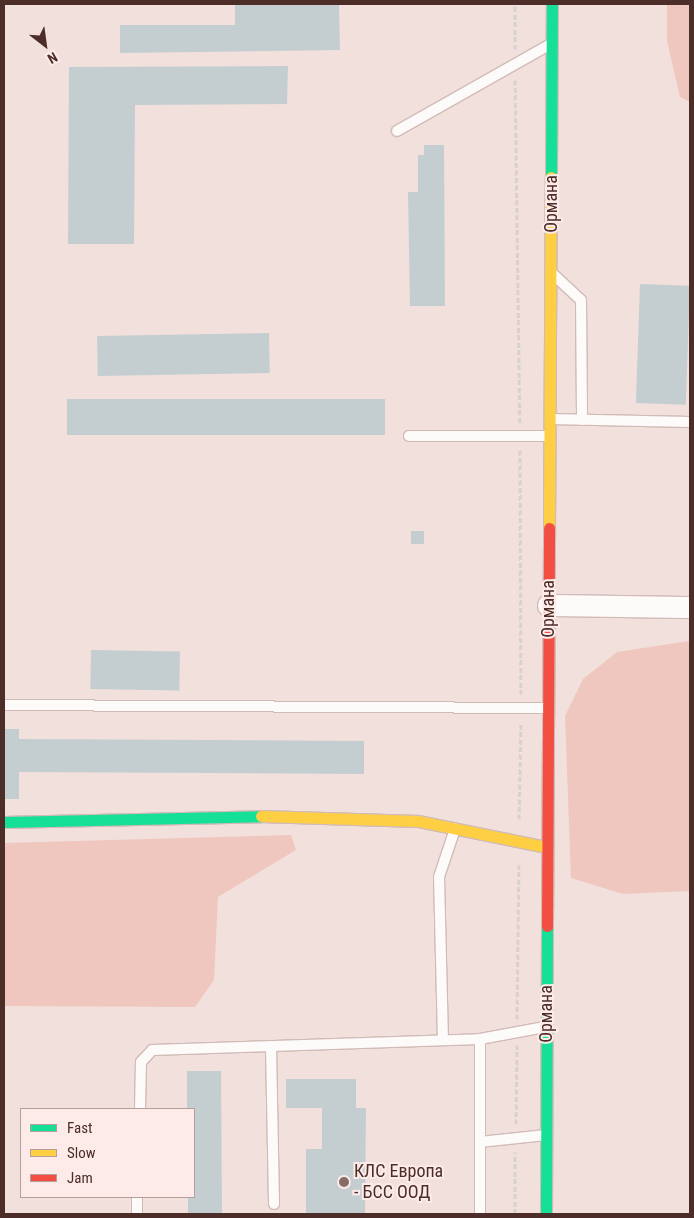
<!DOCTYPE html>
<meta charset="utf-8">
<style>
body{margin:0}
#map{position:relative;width:694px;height:1218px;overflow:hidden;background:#f2e0dc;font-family:"Roboto Condensed",sans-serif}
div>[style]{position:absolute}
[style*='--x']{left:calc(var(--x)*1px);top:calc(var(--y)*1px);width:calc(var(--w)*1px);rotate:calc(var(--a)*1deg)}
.green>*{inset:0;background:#f0c7bf}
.building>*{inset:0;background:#c4ced0;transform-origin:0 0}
.path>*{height:3px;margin-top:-1.5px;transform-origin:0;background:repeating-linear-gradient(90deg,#d7d1d0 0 5px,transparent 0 7.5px)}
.roads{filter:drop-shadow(1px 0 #d2bbb7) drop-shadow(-1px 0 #d2bbb7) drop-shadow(0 1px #d2bbb7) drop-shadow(0 -1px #d2bbb7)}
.lane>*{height:10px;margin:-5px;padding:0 5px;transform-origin:5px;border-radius:5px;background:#fdfafa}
.street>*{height:21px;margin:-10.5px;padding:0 10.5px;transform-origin:10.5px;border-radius:10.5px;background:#fdfafa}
.fast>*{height:11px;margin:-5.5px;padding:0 5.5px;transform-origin:5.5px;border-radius:5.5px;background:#16e098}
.slow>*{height:11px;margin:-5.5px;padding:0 5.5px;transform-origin:5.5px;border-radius:5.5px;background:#ffcf43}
.jam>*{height:11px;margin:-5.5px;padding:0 5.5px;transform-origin:5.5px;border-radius:5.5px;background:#f24e42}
.dots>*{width:14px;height:14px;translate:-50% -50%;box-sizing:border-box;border:2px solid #fcebe8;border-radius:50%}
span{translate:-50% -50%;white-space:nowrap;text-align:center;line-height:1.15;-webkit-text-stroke:4px #fcebe8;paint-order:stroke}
.street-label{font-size:18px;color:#4c2d28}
.poi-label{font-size:18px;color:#4c2d28}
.left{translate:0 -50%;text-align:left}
.frame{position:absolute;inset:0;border:5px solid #4c2d28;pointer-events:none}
.legend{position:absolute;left:20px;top:1108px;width:175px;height:90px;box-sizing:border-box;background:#fcebe8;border:1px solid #b69f9b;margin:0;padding:6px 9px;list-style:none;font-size:15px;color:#4c2d28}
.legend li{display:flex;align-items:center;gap:10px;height:25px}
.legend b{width:25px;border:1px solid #b69f9b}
.north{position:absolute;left:20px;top:20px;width:50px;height:50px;-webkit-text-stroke:4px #fcebe8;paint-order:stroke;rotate:150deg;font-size:14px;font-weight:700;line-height:20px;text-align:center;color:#4c2d28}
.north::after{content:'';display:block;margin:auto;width:18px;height:22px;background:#4c2d28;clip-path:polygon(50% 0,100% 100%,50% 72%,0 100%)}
</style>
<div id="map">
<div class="green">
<div style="clip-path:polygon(667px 4px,690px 4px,690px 102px,680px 97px,667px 41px)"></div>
<div style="clip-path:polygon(689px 641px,690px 891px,623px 894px,571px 878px,565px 716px,583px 679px,617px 652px)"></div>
<div style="clip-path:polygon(291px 835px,296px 850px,218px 897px,214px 980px,195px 1007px,4px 1006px,4px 843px)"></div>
</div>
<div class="building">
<div style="clip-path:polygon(235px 4px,339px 4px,340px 50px,120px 53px,120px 25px,235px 25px)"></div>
<div style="clip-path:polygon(288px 66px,287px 104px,135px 105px,134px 244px,68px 244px,69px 67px)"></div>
<div style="clip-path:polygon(424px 145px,444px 145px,445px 306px,410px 306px,408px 192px,418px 192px,418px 155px,424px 155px)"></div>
<div style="left:640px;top:284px;width:50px;height:119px;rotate:2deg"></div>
<div style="left:269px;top:333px;width:40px;height:172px;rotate:89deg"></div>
<div style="left:385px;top:399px;width:36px;height:318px;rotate:90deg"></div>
<div style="left:411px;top:531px;width:13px;height:13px"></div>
<div style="left:91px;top:650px;width:89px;height:39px;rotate:1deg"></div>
<div style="clip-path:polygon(4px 729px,19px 729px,19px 739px,364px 741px,364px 774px,19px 772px,19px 799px,4px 799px)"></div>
<div style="clip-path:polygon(187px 1071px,221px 1071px,222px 1214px,188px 1214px,188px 1197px,194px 1197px,194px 1109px,187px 1109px)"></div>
<div style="clip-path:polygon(286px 1079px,356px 1079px,356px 1108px,366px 1108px,365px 1214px,306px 1214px,306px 1149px,322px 1149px,322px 1108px,286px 1108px)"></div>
</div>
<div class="path">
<div style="--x:515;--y:49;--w:45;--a:-90"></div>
<div style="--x:515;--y:80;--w:344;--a:89.2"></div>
<div style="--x:520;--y:450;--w:244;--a:89.8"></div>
<div style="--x:519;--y:819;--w:97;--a:-88.8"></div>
<div style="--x:517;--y:1019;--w:154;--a:-89.3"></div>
<div style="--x:516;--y:1124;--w:79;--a:-89.3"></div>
<div style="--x:515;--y:1214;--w:62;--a:-90"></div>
</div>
<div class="roads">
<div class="lane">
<div style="--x:397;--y:131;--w:175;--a:-29.5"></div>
<div style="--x:554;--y:275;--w:37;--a:43"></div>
<div style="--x:581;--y:300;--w:120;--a:89.5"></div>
<div style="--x:550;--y:419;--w:140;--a:1.2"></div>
<div style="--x:409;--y:436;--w:139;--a:0"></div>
<div style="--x:4;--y:705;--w:543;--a:0.32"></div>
<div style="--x:443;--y:1040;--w:163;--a:-91.4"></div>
<div style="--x:439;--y:877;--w:51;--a:-71.6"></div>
<div style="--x:271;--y:1046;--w:158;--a:88.9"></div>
<div style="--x:140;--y:1109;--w:47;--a:-88.8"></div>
<div style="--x:141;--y:1062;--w:16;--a:-47"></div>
<div style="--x:152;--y:1050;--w:328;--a:-1.9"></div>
<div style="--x:480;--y:1039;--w:66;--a:-10.5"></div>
<div style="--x:480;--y:1142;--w:66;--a:-6.1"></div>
<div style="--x:137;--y:1214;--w:17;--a:-90"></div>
<div style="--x:480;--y:1214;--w:175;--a:-90"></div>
</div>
<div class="street">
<div style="--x:548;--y:605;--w:142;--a:0.8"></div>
</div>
<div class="fast">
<div style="--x:551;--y:177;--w:173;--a:-89.7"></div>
<div style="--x:4;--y:822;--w:257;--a:-1.3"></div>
<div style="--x:546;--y:1214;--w:288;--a:-89.8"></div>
</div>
<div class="slow">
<div style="--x:549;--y:528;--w:351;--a:-89.7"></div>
<div style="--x:261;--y:816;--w:157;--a:1.8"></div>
<div style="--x:418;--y:821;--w:131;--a:11.5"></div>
</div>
<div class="jam">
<div style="--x:547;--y:926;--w:398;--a:-89.7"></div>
</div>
</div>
<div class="dots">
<div style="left:344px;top:1182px;background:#866c67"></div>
</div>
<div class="street-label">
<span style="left:551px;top:204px;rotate:-90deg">Ормана</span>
<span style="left:548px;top:609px;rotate:-90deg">Ормана</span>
<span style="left:546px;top:1014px;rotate:-90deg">Ормана</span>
</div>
<div class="poi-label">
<span class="left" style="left:354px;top:1182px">КЛС Европа<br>- БСС ООД</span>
</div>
<div class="frame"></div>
<ul class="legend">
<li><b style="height:6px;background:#16e098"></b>Fast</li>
<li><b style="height:6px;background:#ffcf43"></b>Slow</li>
<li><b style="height:6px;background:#f24e42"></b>Jam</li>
</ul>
<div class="north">N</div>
</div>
